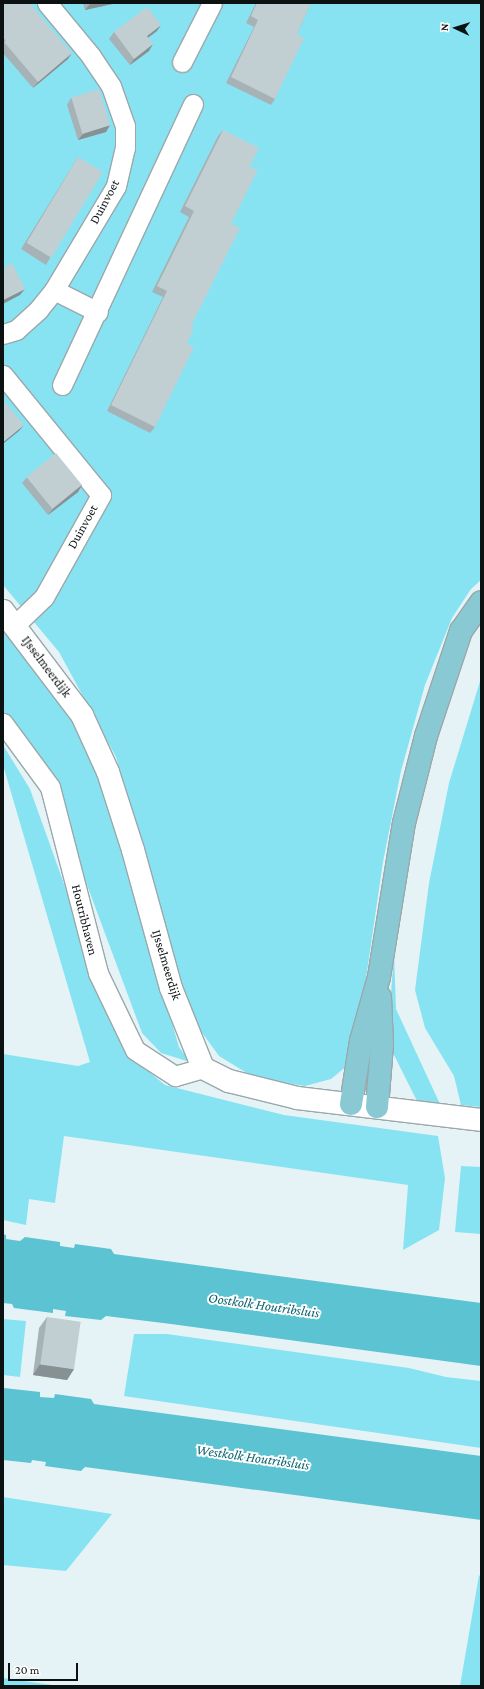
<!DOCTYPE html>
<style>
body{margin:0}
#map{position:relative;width:484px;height:1689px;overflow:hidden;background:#e5f3f6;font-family:"Crimson Pro",serif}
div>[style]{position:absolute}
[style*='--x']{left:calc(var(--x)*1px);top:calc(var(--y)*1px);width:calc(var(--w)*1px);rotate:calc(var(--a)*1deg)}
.green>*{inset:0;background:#87e3f2}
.water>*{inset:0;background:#5cc3d3}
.roads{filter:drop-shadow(1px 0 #9aa8ab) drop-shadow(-1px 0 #9aa8ab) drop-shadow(0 1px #9aa8ab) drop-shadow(0 -1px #9aa8ab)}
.minor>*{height:19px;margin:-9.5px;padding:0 9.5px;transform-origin:9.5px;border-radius:9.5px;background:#fff}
.tertiary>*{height:22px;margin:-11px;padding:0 11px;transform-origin:11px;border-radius:11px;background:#fff}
.primary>*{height:22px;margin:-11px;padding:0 11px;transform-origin:11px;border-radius:11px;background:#89c9d3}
.wall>*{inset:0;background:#a6b2b5}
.shaded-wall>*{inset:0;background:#879193}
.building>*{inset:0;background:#c1cfd2;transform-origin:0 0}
span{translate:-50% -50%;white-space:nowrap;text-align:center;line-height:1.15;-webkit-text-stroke:4px #fff;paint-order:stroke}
.street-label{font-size:13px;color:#0c1112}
.water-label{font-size:14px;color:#0b636f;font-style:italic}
.frame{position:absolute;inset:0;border:4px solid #0c1112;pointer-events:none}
.north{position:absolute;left:436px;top:8px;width:40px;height:40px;-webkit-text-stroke:3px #fff;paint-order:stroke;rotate:274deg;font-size:11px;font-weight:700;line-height:16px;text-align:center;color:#0c1112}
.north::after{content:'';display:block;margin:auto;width:14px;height:18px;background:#0c1112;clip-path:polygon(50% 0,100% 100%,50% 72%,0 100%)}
.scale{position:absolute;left:8px;top:1663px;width:70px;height:18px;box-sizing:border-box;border:2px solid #0c1112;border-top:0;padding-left:5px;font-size:12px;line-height:14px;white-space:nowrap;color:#0c1112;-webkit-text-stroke:3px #fff;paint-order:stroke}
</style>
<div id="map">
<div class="green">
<div style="clip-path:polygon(3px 3px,481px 3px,481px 580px,471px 589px,452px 618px,425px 685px,401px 771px,383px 862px,356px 1047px,348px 1065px,331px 1079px,305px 1086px,255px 1078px,219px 1056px,187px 1012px,169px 966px,143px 844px,116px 757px,59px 652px,3px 585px)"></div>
<div style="clip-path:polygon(3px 626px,69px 715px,95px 762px,179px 1047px,190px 1062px,161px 1053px,142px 1033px,45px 772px,3px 711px)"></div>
<div style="clip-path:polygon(481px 678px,481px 1107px,461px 1105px,454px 1076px,425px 1028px,415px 990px,429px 883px,449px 783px)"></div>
<div style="clip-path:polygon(3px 745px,30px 789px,111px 1015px,129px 1055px,165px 1085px,284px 1115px,438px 1136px,445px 1178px,439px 1230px,403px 1250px,408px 1185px,64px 1136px,55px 1203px,29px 1199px,26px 1225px,3px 1220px,3px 1054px,78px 1066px,90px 1062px,3px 765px)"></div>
<div style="clip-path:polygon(394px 952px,396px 1009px,440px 1104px,417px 1101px,392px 1051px,389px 1021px)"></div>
<div style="clip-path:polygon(461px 1166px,481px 1167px,481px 1234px,455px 1232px)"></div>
<div style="clip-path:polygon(3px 1319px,26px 1321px,20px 1377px,3px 1375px)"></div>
<div style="clip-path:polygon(134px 1334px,167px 1334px,409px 1368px,446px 1377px,481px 1381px,481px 1448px,124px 1396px)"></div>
<div style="clip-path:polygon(3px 1497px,112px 1514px,66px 1571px,3px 1565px)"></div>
<div style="clip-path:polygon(479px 1575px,481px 1577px,481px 1686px,460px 1686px)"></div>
<div style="clip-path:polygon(3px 1678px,59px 1686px,3px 1686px)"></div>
</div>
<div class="water">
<div style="clip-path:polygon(3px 1234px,6px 1235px,6px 1239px,20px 1241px,25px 1237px,60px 1242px,60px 1246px,74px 1248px,75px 1244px,111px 1249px,114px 1254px,481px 1303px,481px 1366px,171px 1324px,106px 1316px,101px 1320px,65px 1316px,66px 1311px,53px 1309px,53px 1313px,14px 1308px,12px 1304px,3px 1303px)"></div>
<div style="clip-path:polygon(4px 1388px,40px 1392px,40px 1397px,54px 1398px,55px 1394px,91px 1399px,94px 1404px,481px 1456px,481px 1520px,85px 1467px,81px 1471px,45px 1466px,46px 1462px,32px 1460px,31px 1463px,3px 1460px)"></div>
</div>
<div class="roads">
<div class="minor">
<div style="--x:182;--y:62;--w:66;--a:-63"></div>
<div style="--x:54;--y:290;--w:49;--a:26.6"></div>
<div style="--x:3;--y:334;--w:14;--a:-17"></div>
<div style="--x:16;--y:330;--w:30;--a:-42"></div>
<div style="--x:38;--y:310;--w:26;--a:-51"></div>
<div style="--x:54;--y:290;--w:121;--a:-59.2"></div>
<div style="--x:116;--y:186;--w:39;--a:-77"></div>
<div style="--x:125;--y:148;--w:22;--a:-90"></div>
<div style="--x:125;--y:126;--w:42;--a:-109.3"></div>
<div style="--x:111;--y:86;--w:36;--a:-124"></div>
<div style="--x:91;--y:56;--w:69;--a:-129.7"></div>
<div style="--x:3;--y:375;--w:155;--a:50.8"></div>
<div style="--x:101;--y:495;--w:117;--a:119.2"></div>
<div style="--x:44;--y:597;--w:40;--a:136"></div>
<div style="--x:62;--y:385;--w:310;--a:-65"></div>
<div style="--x:3;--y:723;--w:79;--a:53.7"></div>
<div style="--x:50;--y:787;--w:192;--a:75.5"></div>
<div style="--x:98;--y:973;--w:85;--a:64.3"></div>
<div style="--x:135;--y:1050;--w:48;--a:33"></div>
<div style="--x:175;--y:1076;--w:29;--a:-16"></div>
</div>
<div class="tertiary">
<div style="--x:3;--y:611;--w:131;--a:52.8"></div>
<div style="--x:82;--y:715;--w:63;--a:65.5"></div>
<div style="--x:108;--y:772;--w:82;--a:72.2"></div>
<div style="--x:133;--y:850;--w:143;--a:74.6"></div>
<div style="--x:171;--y:988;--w:86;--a:68.2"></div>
<div style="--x:203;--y:1068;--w:29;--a:27"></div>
<div style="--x:229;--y:1081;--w:70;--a:14"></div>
<div style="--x:297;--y:1098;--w:185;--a:6.8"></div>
</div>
<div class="primary">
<div style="--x:351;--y:1104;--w:64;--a:-81"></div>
<div style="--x:361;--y:1041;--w:66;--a:-74.3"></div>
<div style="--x:379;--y:977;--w:156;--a:-80.8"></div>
<div style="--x:404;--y:823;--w:90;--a:-75.8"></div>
<div style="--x:426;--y:736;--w:111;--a:-71.6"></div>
<div style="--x:461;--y:631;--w:35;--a:-55"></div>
<div style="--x:377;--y:1107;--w:62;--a:-85.4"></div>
<div style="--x:382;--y:1045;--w:48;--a:-92.4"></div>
</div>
</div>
<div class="wall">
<div style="clip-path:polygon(3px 3px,68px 59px,33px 88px,3px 53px)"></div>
<div style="clip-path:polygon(83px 3px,117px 3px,85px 10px)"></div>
<div style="clip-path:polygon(256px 3px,311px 3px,297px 34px,275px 99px,271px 105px,226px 83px,254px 27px,246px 23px)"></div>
<div style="clip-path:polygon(157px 31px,148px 38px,149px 51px,130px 65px,109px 39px,114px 32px)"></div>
<div style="clip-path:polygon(71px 98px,110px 125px,106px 132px,78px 140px,67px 105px)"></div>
<div style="clip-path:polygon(223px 130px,249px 168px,231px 224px,191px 326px,187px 344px,155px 427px,150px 433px,107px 411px,163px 297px,152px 292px,189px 217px,180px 212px,218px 136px)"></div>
<div style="clip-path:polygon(78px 157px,50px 258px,46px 265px,21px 249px)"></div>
<div style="clip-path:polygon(27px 477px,82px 485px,78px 492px,48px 515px,22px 483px)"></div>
<div style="clip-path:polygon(47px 1317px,74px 1369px,67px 1380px,33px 1375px,39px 1328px)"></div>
</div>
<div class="shaded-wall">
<div style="clip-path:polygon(94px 3px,117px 3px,85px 10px,90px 4px)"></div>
<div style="clip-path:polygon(161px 25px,157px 31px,142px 42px,147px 36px)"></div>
<div style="clip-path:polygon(153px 44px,149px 51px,130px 65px,134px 59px)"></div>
<div style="clip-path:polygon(72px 53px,68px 59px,33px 88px,38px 82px)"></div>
<div style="clip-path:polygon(110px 125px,106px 132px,78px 140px,83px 134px)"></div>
<div style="clip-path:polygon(25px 289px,20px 295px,3px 304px,3px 300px)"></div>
<div style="clip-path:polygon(24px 425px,19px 431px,3px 444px,3px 442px)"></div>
<div style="clip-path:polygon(82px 485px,78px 492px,48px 515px,53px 509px)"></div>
<div style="clip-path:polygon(40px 1364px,74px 1369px,67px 1380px,33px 1375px)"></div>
</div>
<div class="building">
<div style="clip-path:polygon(3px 3px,29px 3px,72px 53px,38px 82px,4px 42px,6px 41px,3px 37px)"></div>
<div style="clip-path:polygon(257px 3px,311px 3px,297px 34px,304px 38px,275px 99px,231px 77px,258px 20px,251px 16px)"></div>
<div style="clip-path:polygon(147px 7px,161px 25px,147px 36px,153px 44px,134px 59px,114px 32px)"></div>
<div style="left:99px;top:89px;width:38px;height:29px;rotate:73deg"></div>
<div style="clip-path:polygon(223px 130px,259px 148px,249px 168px,258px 169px,231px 224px,240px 228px,191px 326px,194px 327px,187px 344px,194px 347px,155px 427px,111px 405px,167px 291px,157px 286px,194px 211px,185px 206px)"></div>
<div style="left:78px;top:157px;width:29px;height:100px;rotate:31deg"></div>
<div style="clip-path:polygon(12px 263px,25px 289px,3px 300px,3px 268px)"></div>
<div style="clip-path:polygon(3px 400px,24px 425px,3px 442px)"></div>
<div style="left:56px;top:453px;width:41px;height:38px;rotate:51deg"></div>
<div style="left:47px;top:1317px;width:34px;height:48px;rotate:8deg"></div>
</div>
<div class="street-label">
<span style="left:105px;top:202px;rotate:-62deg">Duinvoet</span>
<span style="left:83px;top:527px;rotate:-61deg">Duinvoet</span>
<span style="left:46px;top:667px;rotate:53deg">IJsselmeerdijk</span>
<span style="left:84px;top:920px;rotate:76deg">Houtribhaven</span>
<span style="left:166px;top:965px;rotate:73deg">IJsselmeerdijk</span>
</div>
<div class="water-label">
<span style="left:264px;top:1305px;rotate:8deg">Oostkolk Houtribsluis</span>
<span style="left:253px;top:1457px;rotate:8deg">Westkolk Houtribsluis</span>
</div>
<div class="frame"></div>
<div class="north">N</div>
<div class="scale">20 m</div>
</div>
